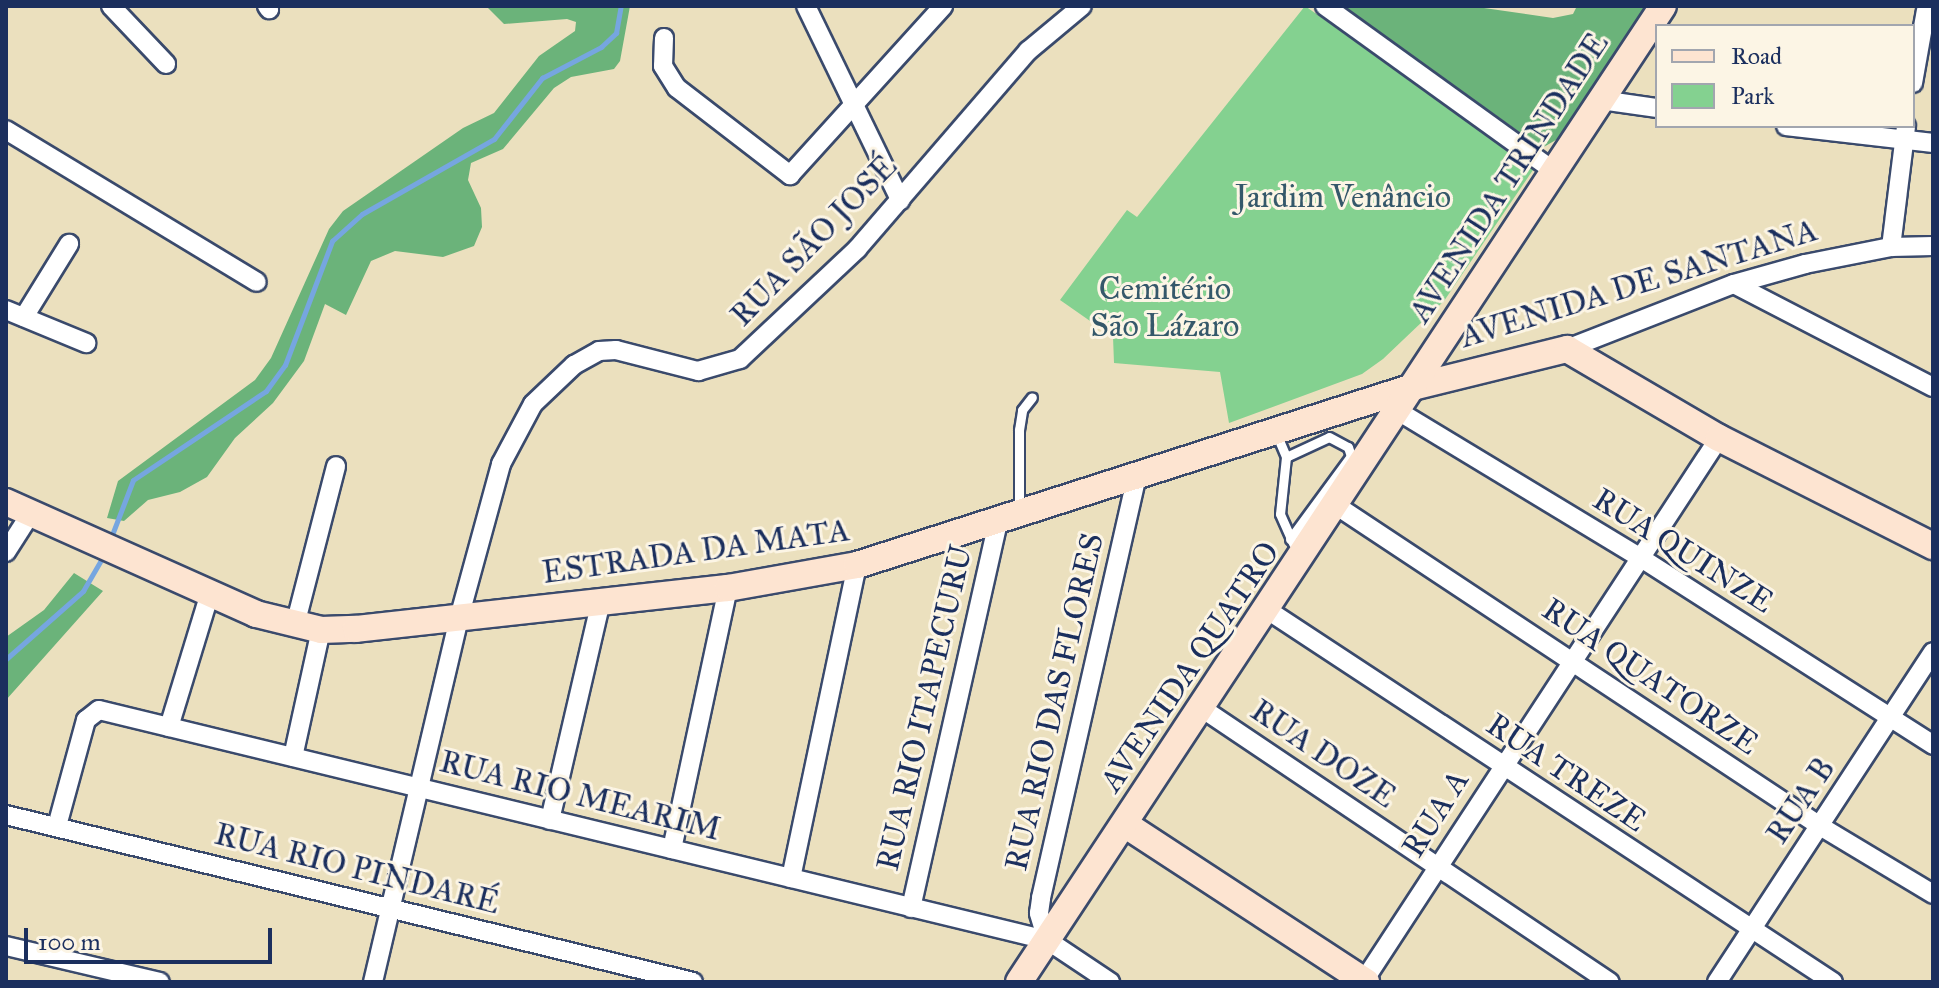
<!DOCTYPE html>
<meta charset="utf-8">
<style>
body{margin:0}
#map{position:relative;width:1939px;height:988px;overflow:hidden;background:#ebe0be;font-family:"IM FELL Great Primer",serif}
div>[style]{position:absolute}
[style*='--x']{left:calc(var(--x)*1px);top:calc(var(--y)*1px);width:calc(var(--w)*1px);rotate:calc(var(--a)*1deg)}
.green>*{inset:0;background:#84d190}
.forest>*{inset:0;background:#6bb37a}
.stream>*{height:5px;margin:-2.5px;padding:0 2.5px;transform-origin:2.5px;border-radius:2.5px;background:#76a6e0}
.roads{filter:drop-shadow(2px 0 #3a4a6c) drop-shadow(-2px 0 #3a4a6c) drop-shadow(0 2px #3a4a6c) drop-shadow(0 -2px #3a4a6c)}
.lane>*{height:9px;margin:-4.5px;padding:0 4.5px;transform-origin:4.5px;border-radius:4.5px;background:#fff}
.street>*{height:18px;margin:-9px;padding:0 9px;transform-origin:9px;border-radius:9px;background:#fff}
.secondary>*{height:26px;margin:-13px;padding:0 13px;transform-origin:13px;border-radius:13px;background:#fde4d1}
span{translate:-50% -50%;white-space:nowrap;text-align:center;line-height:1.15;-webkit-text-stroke:6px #fcf5e5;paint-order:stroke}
.street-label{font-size:32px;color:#1b2f5e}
.park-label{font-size:32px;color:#35586a}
.frame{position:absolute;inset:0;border:8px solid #1b2f5e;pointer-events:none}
.legend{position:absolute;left:1655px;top:24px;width:260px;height:104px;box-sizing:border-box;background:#fcf5e5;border:2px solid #a2a6af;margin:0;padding:10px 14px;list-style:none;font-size:24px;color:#1b2f5e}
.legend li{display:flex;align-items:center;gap:16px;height:40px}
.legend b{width:40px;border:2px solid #a2a6af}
.scale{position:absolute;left:24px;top:928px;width:248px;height:36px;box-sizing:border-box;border:4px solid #1b2f5e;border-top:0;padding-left:10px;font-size:24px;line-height:28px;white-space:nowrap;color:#1b2f5e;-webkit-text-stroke:6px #fcf5e5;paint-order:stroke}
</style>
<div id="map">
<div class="green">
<div style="clip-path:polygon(1305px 6px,1535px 167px,1444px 301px,1383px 359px,1362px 374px,1229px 423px,1220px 372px,1114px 363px,1113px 337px,1060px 300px,1127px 210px,1137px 217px)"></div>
</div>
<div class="forest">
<div style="clip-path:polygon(486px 6px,630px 6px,620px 61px,614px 69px,571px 77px,554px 88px,503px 149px,471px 163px,468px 180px,481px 208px,482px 227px,474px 246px,443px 257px,395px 251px,371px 261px,346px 315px,325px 304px,304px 361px,273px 403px,235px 438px,207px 477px,180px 492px,148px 500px,124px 521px,107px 518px,118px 481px,255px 380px,271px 358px,329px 229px,343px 211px,463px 128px,494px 113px,539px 56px,575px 31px,576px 22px,567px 19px,504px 24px)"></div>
<div style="clip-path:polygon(1342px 6px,1470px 6px,1553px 18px,1573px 14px,1577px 6px,1646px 6px,1561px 137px,1542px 148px)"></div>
<div style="clip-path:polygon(74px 573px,103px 591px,6px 700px,6px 637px,44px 610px)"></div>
</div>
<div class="stream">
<div style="--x:110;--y:540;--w:64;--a:-69"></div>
<div style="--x:133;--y:480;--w:160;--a:-33.8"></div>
<div style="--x:266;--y:391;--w:32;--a:-54"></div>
<div style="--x:285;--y:365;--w:133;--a:-69.2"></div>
<div style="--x:332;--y:241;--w:40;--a:-42"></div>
<div style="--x:362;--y:214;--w:152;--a:-29.6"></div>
<div style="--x:494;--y:139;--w:78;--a:-51.8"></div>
<div style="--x:542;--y:78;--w:67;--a:-27.7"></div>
<div style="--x:601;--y:47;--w:21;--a:-43"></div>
<div style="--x:616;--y:33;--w:27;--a:-80"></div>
<div style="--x:6;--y:659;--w:103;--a:-41.4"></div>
<div style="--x:83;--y:591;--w:44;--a:-59.9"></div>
</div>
<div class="roads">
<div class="lane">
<div style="--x:1276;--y:433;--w:26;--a:67"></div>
<div style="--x:1286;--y:457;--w:57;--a:96"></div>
<div style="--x:1280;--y:514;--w:32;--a:66"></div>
<div style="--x:1286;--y:457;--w:47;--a:-24.9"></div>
<div style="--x:1329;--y:437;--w:21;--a:28"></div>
<div style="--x:1348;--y:447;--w:9;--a:72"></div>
<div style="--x:1351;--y:456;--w:103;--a:126.3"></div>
<div style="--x:1019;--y:512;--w:82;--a:-90"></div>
<div style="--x:1019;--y:430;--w:20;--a:-81"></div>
<div style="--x:1022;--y:410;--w:16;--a:-52"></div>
</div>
<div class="street">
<div style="--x:111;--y:6;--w:80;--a:46.5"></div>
<div style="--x:267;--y:6;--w:4;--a:56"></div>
<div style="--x:806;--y:6;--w:216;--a:64.1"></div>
<div style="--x:1325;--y:6;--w:280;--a:35.8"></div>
<div style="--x:664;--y:38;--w:28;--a:92"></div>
<div style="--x:663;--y:66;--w:26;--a:58"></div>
<div style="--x:677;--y:88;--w:143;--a:37.6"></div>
<div style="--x:790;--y:175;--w:228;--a:-47.8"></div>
<div style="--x:1913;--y:83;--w:74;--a:-79.9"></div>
<div style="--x:1601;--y:100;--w:57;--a:8.1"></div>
<div style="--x:1786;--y:126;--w:148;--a:6.6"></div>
<div style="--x:6;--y:130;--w:293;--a:31.2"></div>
<div style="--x:1891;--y:247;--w:122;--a:-82.9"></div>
<div style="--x:1734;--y:284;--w:224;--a:27.4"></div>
<div style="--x:6;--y:310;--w:87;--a:22.4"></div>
<div style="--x:24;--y:317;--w:86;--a:-58.3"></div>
<div style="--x:1567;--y:349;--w:179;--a:-21.3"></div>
<div style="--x:1734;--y:284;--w:74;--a:-15.7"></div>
<div style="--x:1805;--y:264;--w:88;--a:-11.2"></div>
<div style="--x:1891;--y:247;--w:42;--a:-1.4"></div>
<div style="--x:1398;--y:411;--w:284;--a:31.2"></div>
<div style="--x:1641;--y:558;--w:347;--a:32.6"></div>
<div style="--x:1337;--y:506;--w:579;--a:33.53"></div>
<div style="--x:1820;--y:826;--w:132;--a:31"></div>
<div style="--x:6;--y:552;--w:46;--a:-57.3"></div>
<div style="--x:1269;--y:611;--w:675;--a:33.34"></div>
<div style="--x:295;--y:625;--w:164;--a:-75.5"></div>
<div style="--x:1203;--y:709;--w:490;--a:33.9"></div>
<div style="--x:169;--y:727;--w:137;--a:-73"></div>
<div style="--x:293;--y:757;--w:130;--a:-77.6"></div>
<div style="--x:6;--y:815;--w:707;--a:13.66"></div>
<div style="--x:550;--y:820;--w:225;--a:-76.9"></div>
<div style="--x:57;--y:826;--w:110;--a:-74.7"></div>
<div style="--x:86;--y:720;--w:16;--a:-38"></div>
<div style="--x:99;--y:710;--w:976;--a:13.64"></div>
<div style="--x:1047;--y:940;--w:76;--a:33.7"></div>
<div style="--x:672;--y:849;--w:267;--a:-77.9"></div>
<div style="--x:791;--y:878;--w:320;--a:-78.1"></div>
<div style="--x:911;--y:908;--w:396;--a:-77.3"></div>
<div style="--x:1047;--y:940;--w:28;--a:-107"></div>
<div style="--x:1039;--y:913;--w:15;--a:-82"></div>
<div style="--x:1041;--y:898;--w:432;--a:-77.2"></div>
<div style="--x:6;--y:946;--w:158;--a:13.2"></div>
<div style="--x:373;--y:982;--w:374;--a:-76.7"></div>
<div style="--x:459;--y:618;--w:160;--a:-74.7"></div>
<div style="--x:501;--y:464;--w:68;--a:-61.9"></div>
<div style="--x:533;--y:404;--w:57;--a:-43.6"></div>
<div style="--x:574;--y:365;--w:29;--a:-29"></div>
<div style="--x:599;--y:351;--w:17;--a:-3"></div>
<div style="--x:616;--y:350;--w:85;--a:14.4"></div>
<div style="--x:698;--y:371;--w:44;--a:-15.9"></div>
<div style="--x:740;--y:359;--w:161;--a:-43.2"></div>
<div style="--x:857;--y:249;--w:262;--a:-49.2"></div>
<div style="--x:1028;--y:51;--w:70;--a:-39.8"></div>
<div style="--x:1363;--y:982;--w:650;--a:-56.8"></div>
<div style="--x:1717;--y:982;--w:394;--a:-56.8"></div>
</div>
<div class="secondary">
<div style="--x:6;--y:502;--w:274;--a:24.1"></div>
<div style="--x:256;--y:614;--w:67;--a:13.8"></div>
<div style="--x:321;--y:630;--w:35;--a:-2"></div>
<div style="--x:356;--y:629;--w:374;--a:-6.3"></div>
<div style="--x:728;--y:588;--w:131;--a:-10.1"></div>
<div style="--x:857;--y:565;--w:584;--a:-17.75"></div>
<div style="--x:1413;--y:387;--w:159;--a:-13.9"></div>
<div style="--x:1567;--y:349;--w:176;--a:30.4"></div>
<div style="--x:1719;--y:438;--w:240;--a:26.8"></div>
<div style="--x:1126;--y:825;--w:287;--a:33.2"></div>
<div style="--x:1019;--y:982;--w:1169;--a:-56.58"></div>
</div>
</div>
<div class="street-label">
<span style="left:1509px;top:178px;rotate:-57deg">AVENIDA TRINDADE</span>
<span style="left:814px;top:241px;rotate:-46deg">RUA SÃO JOSÉ</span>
<span style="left:1639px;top:284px;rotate:-17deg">AVENIDA DE SANTANA</span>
<span style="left:1683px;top:551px;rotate:32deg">RUA QUINZE</span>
<span style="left:696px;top:552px;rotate:-8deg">ESTRADA DA MATA</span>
<span style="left:1190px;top:667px;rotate:-56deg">AVENIDA QUATRO</span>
<span style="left:1650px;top:677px;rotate:34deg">RUA QUATORZE</span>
<span style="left:1055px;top:702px;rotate:-77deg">RUA RIO DAS FLORES</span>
<span style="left:925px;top:708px;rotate:-77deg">RUA RIO ITAPECURU</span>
<span style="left:1323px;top:754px;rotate:34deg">RUA DOZE</span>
<span style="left:1566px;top:773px;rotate:34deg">RUA TREZE</span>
<span style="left:580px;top:796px;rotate:14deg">RUA RIO MEARIM</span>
<span style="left:1801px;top:801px;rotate:-56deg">RUA B</span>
<span style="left:1436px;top:814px;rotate:-58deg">RUA A</span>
<span style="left:357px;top:869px;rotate:14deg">RUA RIO PINDARÉ</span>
</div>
<div class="park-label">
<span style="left:1343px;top:197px">Jardim Venâncio</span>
<span style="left:1165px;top:308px">Cemitério<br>São Lázaro</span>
</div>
<div class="frame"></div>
<ul class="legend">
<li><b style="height:10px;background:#fde4d1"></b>Road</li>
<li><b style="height:22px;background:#84d190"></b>Park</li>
</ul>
<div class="scale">100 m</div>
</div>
